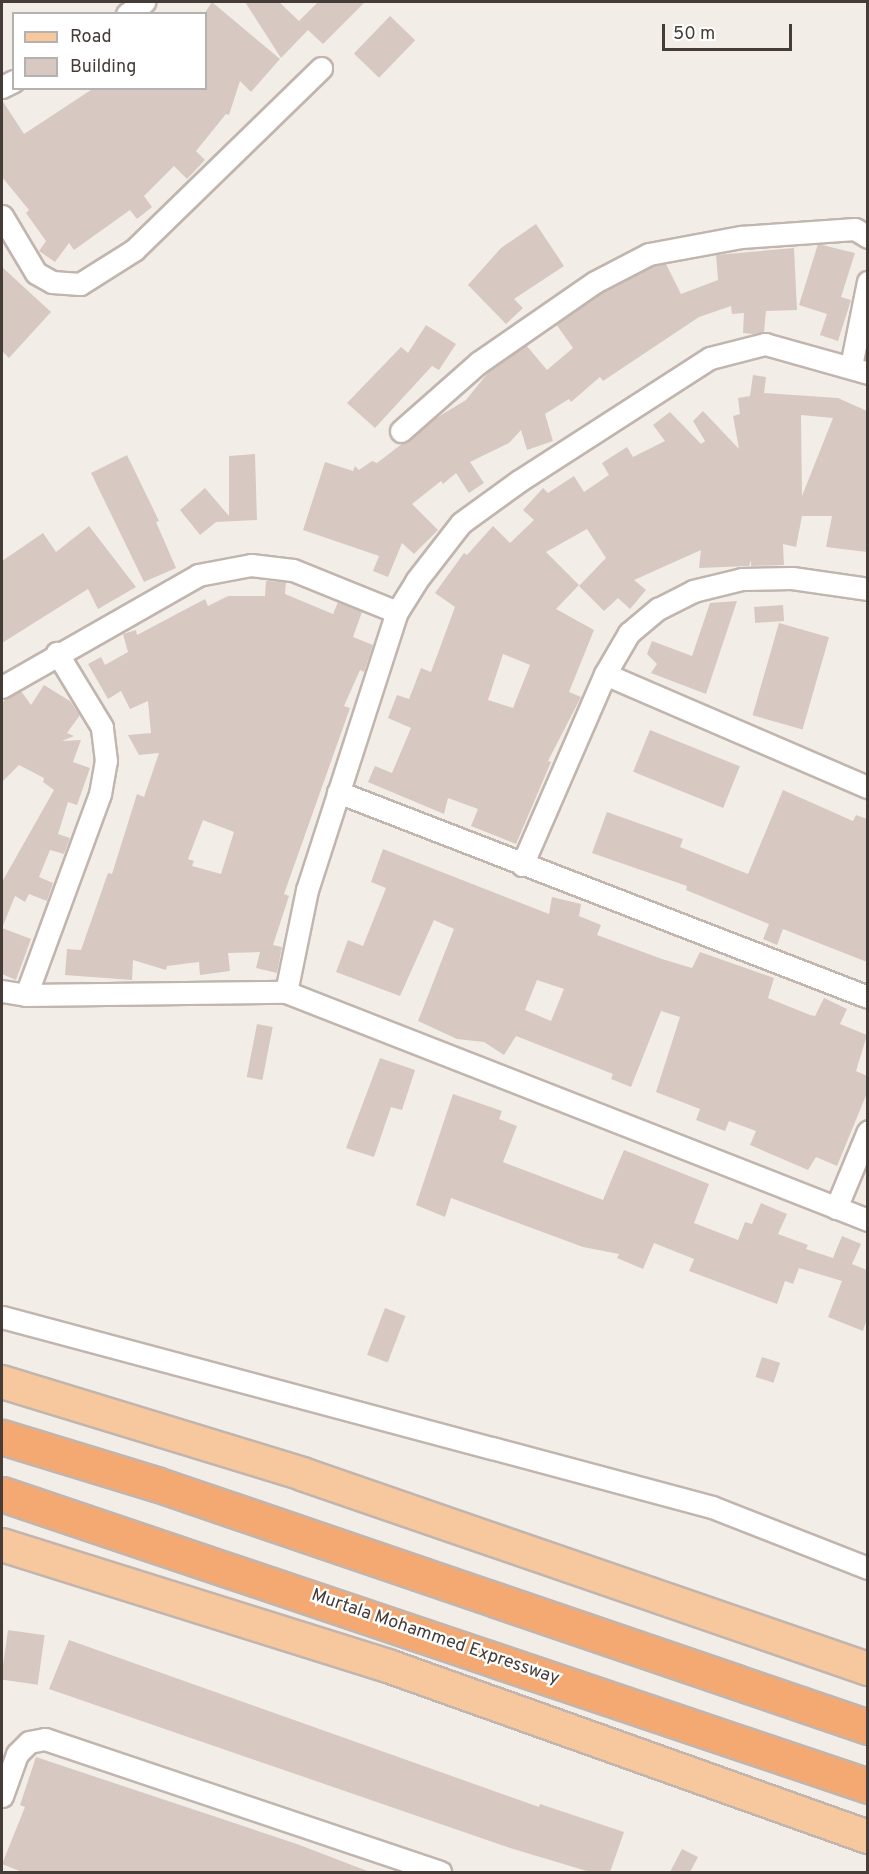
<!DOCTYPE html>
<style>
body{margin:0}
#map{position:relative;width:869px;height:1874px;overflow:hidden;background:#f3ede8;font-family:Overpass,sans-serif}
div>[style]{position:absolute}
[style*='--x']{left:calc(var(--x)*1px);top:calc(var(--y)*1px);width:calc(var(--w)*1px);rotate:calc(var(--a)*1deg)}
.building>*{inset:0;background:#d7c9c1;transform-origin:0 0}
.roads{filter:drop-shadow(2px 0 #c1b5ae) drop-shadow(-2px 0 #c1b5ae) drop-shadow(0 2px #c1b5ae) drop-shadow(0 -2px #c1b5ae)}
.minor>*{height:21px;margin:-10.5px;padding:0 10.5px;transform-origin:10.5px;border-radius:10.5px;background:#fff}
.primary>*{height:32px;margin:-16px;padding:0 16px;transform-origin:16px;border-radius:16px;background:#f7c79d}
.motorway>*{height:33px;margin:-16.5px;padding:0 16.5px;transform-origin:16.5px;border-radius:16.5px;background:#f4a972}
span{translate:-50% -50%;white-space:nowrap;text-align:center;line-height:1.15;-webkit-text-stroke:4.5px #fff;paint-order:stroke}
.street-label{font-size:18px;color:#463c37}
.frame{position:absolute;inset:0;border:3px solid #463c37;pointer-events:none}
.legend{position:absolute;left:12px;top:12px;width:195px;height:78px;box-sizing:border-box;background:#fff;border:2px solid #b5b1af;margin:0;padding:8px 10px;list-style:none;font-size:18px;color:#463c37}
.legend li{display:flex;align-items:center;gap:12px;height:30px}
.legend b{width:30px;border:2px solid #b5b1af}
.scale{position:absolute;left:662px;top:24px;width:130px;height:27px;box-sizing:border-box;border:3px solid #463c37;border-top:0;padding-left:8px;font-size:18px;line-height:21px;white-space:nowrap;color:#463c37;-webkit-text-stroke:4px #fff;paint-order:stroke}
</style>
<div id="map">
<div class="building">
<div style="clip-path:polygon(212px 2px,280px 59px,251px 92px,240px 81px,229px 115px,226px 114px,196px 151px,205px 160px,187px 179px,174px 166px,144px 196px,152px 207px,137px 219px,130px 210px,74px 250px,69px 243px,55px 262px,39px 251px,46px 241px,26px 213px,29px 210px,2px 177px,2px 100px,24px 134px,94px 88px,206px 88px,206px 11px)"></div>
<div style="clip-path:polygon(245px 2px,279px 2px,299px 21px,318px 2px,365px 2px,323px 44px,308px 30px,281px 58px)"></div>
<div style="left:390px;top:16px;width:35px;height:52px;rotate:44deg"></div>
<div style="clip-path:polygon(536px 224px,564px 266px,514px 299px,523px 308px,506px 324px,468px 285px,501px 248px)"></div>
<div style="clip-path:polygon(818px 244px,855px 253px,841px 297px,851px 300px,838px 341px,820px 335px,827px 314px,799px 305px)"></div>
<div style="clip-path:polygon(794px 248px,797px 310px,766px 311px,764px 332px,753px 334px,743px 333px,744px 313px,732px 314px,731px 306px,699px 317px,603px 381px,600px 377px,571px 402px,569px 399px,545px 414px,553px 441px,527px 450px,521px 430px,509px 443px,470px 462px,484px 483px,469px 493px,456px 473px,443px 484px,441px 481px,412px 504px,438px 530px,414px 554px,402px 543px,388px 577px,373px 571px,379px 556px,303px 530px,325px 462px,353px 471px,355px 466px,359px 470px,372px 461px,377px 463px,433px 420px,466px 400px,491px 369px,526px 345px,547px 370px,573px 348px,556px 324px,602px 293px,653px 266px,666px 264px,681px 294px,718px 280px,716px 255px)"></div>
<div style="clip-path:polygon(2px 267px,51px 312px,9px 358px,2px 351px)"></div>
<div style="clip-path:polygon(426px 325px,456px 344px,439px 370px,432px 366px,375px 428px,347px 403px,401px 347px,408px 353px)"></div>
<div style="clip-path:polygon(evenodd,753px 375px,766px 377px,764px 393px,838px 398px,867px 411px,867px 552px,826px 547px,832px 516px,802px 516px,796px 547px,783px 544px,784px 565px,751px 566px,751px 560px,749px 566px,699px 568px,701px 550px,634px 580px,646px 590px,630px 609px,618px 598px,604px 611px,579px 586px,606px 558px,587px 529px,546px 552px,579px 585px,556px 609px,594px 630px,569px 692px,581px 697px,548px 761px,551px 762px,516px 844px,471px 826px,478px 809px,448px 798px,444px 814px,368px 782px,375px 766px,392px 773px,411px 728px,388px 718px,397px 695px,409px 699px,421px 668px,431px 672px,455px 607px,435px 593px,464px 553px,467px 555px,493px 526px,510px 543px,534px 520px,523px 510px,543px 488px,548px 493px,574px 476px,584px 492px,609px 475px,602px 463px,627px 447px,633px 457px,665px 441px,653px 425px,670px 412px,701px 444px,705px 441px,693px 421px,703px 411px,739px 449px,733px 416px,740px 414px,738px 398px,750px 396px,753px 375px,801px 415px,833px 418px,802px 496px,801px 415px,753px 375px,503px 654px,530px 665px,513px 708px,488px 700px,503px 654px)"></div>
<div style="clip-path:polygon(255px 454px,257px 520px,216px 522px,200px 535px,180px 510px,205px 488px,229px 516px,229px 456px)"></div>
<div style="clip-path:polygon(127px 455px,159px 521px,156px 522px,176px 568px,144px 582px,91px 473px)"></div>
<div style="clip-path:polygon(89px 526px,136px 587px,98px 609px,88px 589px,2px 643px,2px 561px,43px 533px,56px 552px)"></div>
<div style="clip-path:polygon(evenodd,266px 581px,286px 582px,285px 594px,333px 614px,338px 602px,362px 612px,353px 637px,373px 645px,364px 672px,360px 670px,344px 706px,350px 708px,284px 894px,289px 896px,273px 945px,282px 947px,277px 973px,256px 968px,260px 952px,228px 953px,230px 971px,200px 975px,199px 962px,167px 966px,166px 970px,133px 960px,132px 980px,65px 975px,67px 949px,81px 950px,108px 873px,112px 874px,137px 794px,144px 797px,159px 753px,139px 755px,128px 735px,151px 733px,148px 701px,130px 709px,121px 691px,108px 699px,88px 664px,101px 657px,105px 665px,128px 652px,123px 634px,136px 630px,137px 635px,205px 599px,208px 606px,228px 596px,265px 596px,266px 581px,203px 820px,234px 832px,221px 874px,192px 866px,194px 861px,188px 859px,203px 820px)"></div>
<div style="clip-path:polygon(737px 601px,706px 694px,651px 673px,657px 664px,647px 654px,652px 641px,692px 656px,710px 603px)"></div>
<div style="left:783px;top:605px;width:16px;height:29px;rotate:86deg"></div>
<div style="left:779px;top:623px;width:52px;height:96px;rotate:16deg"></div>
<div style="clip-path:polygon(44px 685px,70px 701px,80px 715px,67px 733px,74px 736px,62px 741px,81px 740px,73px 762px,90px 768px,77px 805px,68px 802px,58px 834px,70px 838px,64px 854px,50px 850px,39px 877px,53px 883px,47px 901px,29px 894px,25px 902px,15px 896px,2px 928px,2px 882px,54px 790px,43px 782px,44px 778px,19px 765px,2px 782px,2px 702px,21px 691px,31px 705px)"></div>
<div style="left:650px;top:730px;width:97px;height:45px;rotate:22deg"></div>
<div style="clip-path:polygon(783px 790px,853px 821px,856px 815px,867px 819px,867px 962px,783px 929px,777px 945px,763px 939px,769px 924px,686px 890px,687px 886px,592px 853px,607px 812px,683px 839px,680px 847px,748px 874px)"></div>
<div style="clip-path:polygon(evenodd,383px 849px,549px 914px,552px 897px,581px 904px,579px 916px,601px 925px,597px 935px,662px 959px,692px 968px,700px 952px,774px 978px,768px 998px,810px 1015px,815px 1016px,824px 998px,847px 1009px,840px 1024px,867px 1035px,856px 1071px,867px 1076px,867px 1093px,837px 1166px,816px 1157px,808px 1170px,750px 1145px,756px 1131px,729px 1121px,725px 1131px,696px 1120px,700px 1109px,656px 1092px,680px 1017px,661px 1011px,631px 1087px,611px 1079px,613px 1074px,516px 1036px,504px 1055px,484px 1042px,457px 1039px,418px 1021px,454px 929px,434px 920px,400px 996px,336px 972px,348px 940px,363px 946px,386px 888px,371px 882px,383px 849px,537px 980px,564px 989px,551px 1021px,525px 1010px,537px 980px)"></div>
<div style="clip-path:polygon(2px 928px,31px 939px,16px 980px,2px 974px)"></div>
<div style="left:257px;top:1024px;width:16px;height:54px;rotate:11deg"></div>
<div style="clip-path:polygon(380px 1058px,415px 1070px,402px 1110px,391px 1107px,374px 1157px,346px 1148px)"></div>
<div style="clip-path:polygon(453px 1094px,502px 1111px,499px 1119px,517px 1126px,503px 1162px,603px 1200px,624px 1150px,709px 1184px,694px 1223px,738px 1240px,745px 1222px,752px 1224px,761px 1203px,787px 1214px,778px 1234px,808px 1245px,806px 1249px,833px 1258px,842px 1236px,861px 1244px,852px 1264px,867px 1270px,867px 1319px,863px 1331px,828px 1317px,842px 1281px,799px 1268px,793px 1284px,785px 1281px,777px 1304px,689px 1271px,694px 1259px,654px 1243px,643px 1269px,617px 1258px,619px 1254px,583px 1247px,451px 1198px,445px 1217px,416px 1205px)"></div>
<div style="left:385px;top:1308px;width:22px;height:50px;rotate:21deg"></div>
<div style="left:762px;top:1357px;width:19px;height:21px;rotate:18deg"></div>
<div style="left:8px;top:1630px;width:37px;height:50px;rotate:8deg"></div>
<div style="clip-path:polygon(69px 1640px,539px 1807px,540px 1804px,624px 1832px,610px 1872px,590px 1872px,510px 1848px,49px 1689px)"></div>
<div style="clip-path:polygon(36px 1757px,297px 1844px,370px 1872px,22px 1872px,2px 1864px,25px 1807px,20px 1805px)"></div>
<div style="clip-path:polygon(682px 1849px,698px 1857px,690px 1872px,670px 1872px)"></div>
</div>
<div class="roads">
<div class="minor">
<div style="--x:127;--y:14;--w:21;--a:-35"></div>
<div style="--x:2;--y:87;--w:13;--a:-27"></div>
<div style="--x:2;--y:216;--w:66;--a:59.2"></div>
<div style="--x:36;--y:273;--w:18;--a:29"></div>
<div style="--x:52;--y:282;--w:28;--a:4"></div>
<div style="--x:80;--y:284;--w:64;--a:-32.2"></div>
<div style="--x:134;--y:250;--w:261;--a:-44.2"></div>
<div style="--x:851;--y:366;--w:86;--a:-78.6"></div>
<div style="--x:401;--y:431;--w:103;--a:-41.4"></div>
<div style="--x:478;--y:363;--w:142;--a:-34.7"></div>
<div style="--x:595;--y:282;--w:61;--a:-27.4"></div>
<div style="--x:649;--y:254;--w:94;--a:-10.5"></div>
<div style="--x:741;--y:237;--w:114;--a:-4"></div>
<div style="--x:855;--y:229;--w:15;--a:32"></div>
<div style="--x:605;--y:674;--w:286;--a:23.3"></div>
<div style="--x:2;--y:687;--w:226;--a:-29.7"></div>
<div style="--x:198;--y:575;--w:54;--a:-10.7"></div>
<div style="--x:251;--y:565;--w:42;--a:6.8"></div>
<div style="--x:293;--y:570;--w:112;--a:22"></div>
<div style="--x:338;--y:792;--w:568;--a:21.15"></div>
<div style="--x:522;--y:865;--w:208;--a:-66.5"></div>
<div style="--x:605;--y:674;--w:48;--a:-59.7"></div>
<div style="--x:629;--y:633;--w:38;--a:-40"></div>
<div style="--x:658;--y:609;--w:39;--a:-27"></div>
<div style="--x:693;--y:591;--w:50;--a:-13.8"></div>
<div style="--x:742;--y:579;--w:50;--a:-1.1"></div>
<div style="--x:792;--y:578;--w:77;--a:8.2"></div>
<div style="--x:2;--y:991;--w:24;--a:9"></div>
<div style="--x:26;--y:995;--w:260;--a:-0.7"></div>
<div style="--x:286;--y:992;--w:625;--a:21.39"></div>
<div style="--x:286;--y:992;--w:104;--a:-78.4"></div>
<div style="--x:307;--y:890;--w:292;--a:-72.1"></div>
<div style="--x:397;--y:612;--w:36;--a:-58"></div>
<div style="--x:416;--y:581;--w:73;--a:-52.2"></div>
<div style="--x:461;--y:523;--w:72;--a:-35.9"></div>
<div style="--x:519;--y:481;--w:227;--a:-32.8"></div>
<div style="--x:710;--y:358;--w:57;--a:-14.3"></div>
<div style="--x:765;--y:344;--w:107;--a:15.7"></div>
<div style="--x:26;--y:995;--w:214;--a:-69.8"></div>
<div style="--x:100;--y:794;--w:34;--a:-80"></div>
<div style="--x:106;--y:761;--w:34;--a:-97"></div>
<div style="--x:102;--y:727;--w:87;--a:-121.3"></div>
<div style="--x:836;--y:1208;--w:83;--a:-67.4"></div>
<div style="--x:2;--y:1317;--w:735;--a:14.98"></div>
<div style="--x:712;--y:1507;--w:168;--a:21.4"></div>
<div style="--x:2;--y:1796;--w:45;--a:-70.3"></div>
<div style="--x:17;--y:1754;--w:17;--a:-45"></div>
<div style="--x:29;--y:1742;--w:16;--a:-11"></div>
<div style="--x:45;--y:1739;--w:417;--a:18.6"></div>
</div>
<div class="primary">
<div style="--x:2;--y:1382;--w:314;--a:17"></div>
<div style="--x:302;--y:1474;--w:599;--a:19.01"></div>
<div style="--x:2;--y:1545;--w:405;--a:17.4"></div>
<div style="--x:388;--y:1666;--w:510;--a:19.61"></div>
</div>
<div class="motorway">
<div style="--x:2;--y:1437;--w:161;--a:17"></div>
<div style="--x:156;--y:1484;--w:752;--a:18.84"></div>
<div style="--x:2;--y:1494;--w:914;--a:18.63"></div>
</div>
</div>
<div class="street-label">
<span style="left:435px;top:1638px;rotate:19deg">Murtala Mohammed Expressway</span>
</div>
<div class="frame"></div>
<ul class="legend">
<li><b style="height:8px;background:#f7c79d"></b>Road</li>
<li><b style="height:16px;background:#d7c9c1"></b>Building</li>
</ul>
<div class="scale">50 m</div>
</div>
